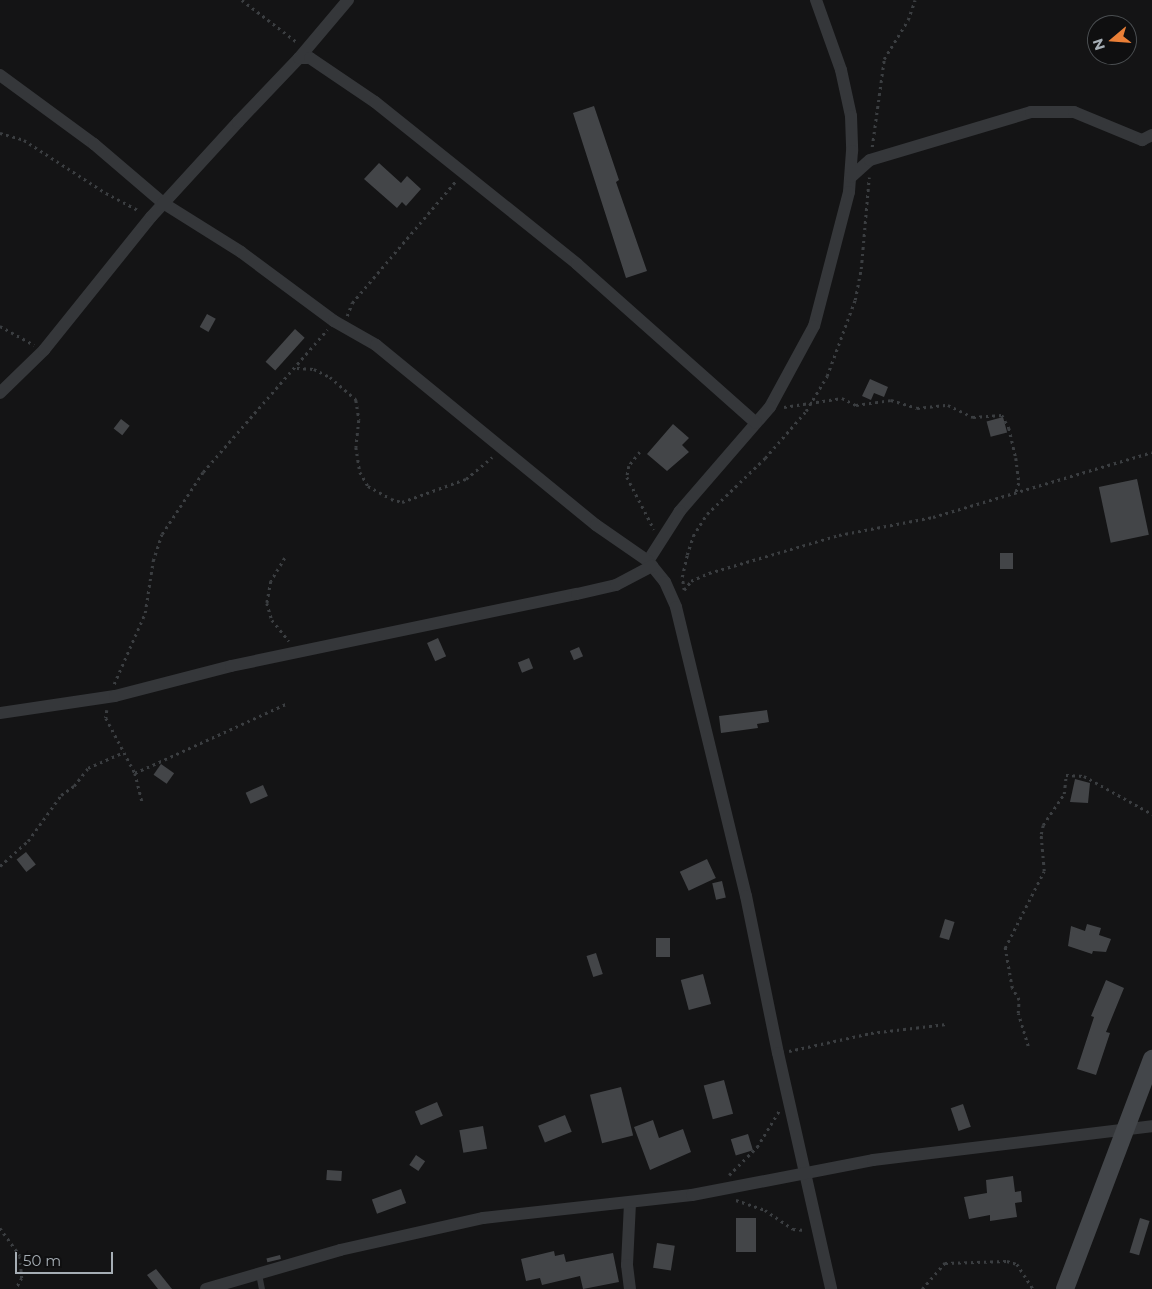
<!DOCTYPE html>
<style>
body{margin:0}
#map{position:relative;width:1152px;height:1289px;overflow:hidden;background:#141415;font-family:Montserrat,sans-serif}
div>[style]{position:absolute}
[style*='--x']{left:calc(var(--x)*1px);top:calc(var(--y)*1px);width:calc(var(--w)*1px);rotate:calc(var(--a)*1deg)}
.building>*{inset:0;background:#434548;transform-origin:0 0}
.path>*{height:2.5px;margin-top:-1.25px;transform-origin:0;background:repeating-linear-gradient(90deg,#3b3e41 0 2.5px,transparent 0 6.5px)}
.service>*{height:6px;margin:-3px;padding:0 3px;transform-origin:3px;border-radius:3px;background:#35373a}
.minor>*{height:12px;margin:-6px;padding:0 6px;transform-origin:6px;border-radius:6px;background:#35373a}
.secondary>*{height:18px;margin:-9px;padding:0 9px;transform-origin:9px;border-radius:9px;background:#43464a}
span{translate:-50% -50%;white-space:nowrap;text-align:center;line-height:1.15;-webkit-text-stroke:4px #0f0f10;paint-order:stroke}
.north{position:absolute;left:1087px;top:15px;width:50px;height:50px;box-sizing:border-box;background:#0f0f10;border:1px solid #4b4f52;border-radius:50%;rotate:252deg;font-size:14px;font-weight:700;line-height:20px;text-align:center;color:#a6aeb5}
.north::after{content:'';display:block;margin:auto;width:18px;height:22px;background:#ea7f37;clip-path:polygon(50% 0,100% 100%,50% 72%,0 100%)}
.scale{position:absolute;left:15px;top:1252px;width:98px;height:22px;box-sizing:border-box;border:2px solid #a6aeb5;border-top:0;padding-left:6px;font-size:15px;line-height:18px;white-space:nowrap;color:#a6aeb5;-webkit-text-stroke:4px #0f0f10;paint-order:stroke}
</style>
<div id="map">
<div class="building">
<div style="clip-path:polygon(594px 106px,619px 180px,616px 182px,647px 271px,626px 278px,573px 113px)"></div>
<div style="clip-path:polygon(379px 163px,401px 183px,407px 176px,421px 189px,406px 206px,402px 202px,397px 208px,364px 179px)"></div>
<div style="left:207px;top:314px;width:10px;height:15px;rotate:29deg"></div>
<div style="left:295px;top:329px;width:13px;height:44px;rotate:42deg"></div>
<div style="clip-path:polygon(870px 379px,888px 387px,884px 397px,874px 393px,871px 400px,862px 396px)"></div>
<div style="left:1003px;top:417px;width:16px;height:17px;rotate:75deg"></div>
<div style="left:121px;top:419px;width:11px;height:12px;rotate:38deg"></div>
<div style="clip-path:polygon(673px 424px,689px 438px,682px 445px,689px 452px,667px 471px,647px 454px)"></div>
<div style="left:1137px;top:479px;width:57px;height:39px;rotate:78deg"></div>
<div style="left:1000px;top:553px;width:13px;height:16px"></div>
<div style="left:438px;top:638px;width:20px;height:12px;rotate:66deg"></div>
<div style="left:579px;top:647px;width:10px;height:10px;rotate:66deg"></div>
<div style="left:529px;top:658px;width:11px;height:12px;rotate:68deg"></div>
<div style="clip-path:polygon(767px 710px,769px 722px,757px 724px,758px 728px,721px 733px,719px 716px)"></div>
<div style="left:161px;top:764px;width:16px;height:13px;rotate:35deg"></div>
<div style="clip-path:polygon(1075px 779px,1090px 783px,1088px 803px,1070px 802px)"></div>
<div style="left:263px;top:785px;width:12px;height:19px;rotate:66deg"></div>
<div style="left:26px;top:852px;width:16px;height:12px;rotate:52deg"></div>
<div style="left:707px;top:859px;width:21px;height:30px;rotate:65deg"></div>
<div style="left:722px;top:881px;width:17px;height:10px;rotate:77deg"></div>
<div style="left:945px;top:919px;width:10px;height:19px;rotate:17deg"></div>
<div style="clip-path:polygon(1087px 924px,1101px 928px,1099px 935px,1111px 939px,1106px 952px,1093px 951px,1092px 954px,1068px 946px,1071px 926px,1085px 931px)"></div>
<div style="left:656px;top:938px;width:14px;height:19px"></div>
<div style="left:596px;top:953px;width:22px;height:10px;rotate:72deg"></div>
<div style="left:703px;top:974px;width:31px;height:23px;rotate:75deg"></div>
<div style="clip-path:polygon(1106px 980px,1124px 988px,1106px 1032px,1110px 1033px,1096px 1075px,1077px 1069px,1094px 1017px,1091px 1016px)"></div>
<div style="left:724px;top:1080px;width:35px;height:21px;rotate:75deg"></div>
<div style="left:621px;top:1087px;width:50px;height:32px;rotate:76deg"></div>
<div style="left:437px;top:1102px;width:15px;height:24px;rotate:67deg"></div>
<div style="left:963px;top:1104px;width:24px;height:13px;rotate:71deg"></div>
<div style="left:565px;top:1115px;width:18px;height:29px;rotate:68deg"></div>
<div style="clip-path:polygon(653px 1120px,659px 1138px,683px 1129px,691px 1152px,650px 1170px,634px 1127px)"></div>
<div style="left:483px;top:1126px;width:23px;height:24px;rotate:80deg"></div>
<div style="left:748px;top:1134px;width:17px;height:18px;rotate:73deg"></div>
<div style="left:416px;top:1155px;width:11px;height:12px;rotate:34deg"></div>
<div style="left:327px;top:1170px;width:15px;height:10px;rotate:4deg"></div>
<div style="clip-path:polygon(1013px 1176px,1015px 1192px,1021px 1191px,1022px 1202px,1015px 1203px,1017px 1217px,990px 1221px,990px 1215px,969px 1219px,964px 1197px,987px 1193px,986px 1180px)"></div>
<div style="left:401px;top:1189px;width:15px;height:31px;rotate:70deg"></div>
<div style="left:736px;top:1218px;width:20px;height:34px"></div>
<div style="left:1140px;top:1218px;width:10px;height:36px;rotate:17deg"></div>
<div style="left:657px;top:1243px;width:18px;height:25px;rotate:9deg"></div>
<div style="clip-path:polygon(554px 1251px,555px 1256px,564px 1254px,566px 1262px,613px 1253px,619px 1282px,583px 1289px,580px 1276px,542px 1285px,540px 1278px,526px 1281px,521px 1259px)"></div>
<div style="left:280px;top:1255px;width:4px;height:14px;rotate:76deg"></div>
<div style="clip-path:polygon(156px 1269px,172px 1289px,158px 1289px,147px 1275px)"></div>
</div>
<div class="path">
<div style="--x:242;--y:0;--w:69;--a:37.4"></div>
<div style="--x:0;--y:133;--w:25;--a:16"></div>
<div style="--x:24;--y:140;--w:98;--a:32.9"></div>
<div style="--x:106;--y:193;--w:38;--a:28"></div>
<div style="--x:872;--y:147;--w:89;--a:-82.2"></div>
<div style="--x:884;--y:59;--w:46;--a:-58.4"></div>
<div style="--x:908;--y:20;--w:21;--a:-71"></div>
<div style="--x:347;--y:316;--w:14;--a:-69"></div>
<div style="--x:352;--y:303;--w:160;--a:-49.6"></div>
<div style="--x:0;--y:326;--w:39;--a:29"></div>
<div style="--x:297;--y:368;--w:17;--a:3"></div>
<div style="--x:314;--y:369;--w:18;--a:27"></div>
<div style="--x:330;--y:377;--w:35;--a:41"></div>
<div style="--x:356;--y:400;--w:20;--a:81"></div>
<div style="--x:359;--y:420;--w:27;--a:96"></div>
<div style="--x:356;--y:447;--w:25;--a:81"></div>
<div style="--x:360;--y:472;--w:16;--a:60"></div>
<div style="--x:368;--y:486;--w:26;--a:29"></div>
<div style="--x:391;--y:499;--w:11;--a:15"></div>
<div style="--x:402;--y:502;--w:68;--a:-19.8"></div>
<div style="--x:466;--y:479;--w:34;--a:-40"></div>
<div style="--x:784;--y:407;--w:59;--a:-8.8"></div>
<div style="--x:842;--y:398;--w:16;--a:27"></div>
<div style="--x:856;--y:405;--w:35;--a:-8"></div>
<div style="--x:891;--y:400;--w:27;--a:17"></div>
<div style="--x:917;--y:408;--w:31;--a:-6"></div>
<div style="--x:948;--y:405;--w:28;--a:26"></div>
<div style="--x:973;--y:417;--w:29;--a:-4"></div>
<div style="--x:1002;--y:415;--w:15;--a:62"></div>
<div style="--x:1009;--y:428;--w:31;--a:77"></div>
<div style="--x:1016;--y:458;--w:25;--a:83"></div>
<div style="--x:1019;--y:483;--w:10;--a:107"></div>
<div style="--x:640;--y:452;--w:18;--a:128"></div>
<div style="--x:629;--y:466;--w:11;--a:100"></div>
<div style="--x:627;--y:477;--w:59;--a:62.6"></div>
<div style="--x:285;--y:558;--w:27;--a:121"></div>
<div style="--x:271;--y:581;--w:22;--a:100"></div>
<div style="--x:267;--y:603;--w:18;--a:74"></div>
<div style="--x:272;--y:620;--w:27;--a:51"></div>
<div style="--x:684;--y:590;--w:13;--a:-99"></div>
<div style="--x:682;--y:577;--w:23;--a:-77"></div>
<div style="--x:687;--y:555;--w:20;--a:-72"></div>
<div style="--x:693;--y:536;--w:26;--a:-58"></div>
<div style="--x:707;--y:514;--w:81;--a:-44"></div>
<div style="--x:765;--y:458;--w:62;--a:-48.9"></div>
<div style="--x:806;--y:411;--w:41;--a:-59"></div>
<div style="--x:827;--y:376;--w:81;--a:-69.8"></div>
<div style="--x:855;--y:300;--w:32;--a:-79"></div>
<div style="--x:861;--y:269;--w:92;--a:-85"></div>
<div style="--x:684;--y:590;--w:11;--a:-52"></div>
<div style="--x:691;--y:581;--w:20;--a:-24"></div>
<div style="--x:709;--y:573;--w:135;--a:-16.3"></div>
<div style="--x:839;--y:535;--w:96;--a:-10.8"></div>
<div style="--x:933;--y:517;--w:228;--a:-16.5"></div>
<div style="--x:114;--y:684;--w:77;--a:-66.4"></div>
<div style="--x:145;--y:613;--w:53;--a:-81.3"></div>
<div style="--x:153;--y:561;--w:28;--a:-72"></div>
<div style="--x:162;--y:534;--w:74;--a:-56.5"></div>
<div style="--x:203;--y:472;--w:189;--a:-48.9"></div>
<div style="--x:107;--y:710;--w:8;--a:97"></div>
<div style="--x:106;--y:718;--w:62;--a:62.2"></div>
<div style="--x:135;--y:773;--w:32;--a:76"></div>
<div style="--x:135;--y:773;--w:166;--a:-24.6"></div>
<div style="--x:0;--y:866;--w:38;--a:-42"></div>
<div style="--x:28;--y:841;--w:57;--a:-54.3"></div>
<div style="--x:61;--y:795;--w:16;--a:-35"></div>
<div style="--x:74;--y:786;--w:23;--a:-52"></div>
<div style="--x:88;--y:768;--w:39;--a:-24"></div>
<div style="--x:1028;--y:1046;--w:34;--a:-107"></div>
<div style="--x:1018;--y:1013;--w:13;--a:-86"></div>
<div style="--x:1019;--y:1000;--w:14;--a:-120"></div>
<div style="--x:1012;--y:988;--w:41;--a:-99.9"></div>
<div style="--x:1005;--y:948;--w:86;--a:-63.1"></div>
<div style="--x:1044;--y:871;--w:37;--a:-95"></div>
<div style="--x:1041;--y:834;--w:9;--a:-77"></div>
<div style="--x:1043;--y:825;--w:37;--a:-56"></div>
<div style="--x:1064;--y:794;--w:19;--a:-84"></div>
<div style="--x:1066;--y:775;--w:18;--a:3"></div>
<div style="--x:1084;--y:776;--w:78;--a:29.2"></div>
<div style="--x:789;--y:1051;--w:84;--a:-12.4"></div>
<div style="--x:871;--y:1033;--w:76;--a:-6.8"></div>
<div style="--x:729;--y:1175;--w:40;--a:-45"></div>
<div style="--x:757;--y:1147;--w:42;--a:-58.6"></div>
<div style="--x:736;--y:1200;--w:31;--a:19"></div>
<div style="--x:765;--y:1210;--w:34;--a:34"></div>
<div style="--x:793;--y:1229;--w:12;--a:5"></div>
<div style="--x:0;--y:1228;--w:34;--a:54"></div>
<div style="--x:20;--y:1256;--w:22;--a:85"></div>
<div style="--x:22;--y:1278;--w:13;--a:119"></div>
<div style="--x:922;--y:1289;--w:35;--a:-49"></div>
<div style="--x:945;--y:1263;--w:62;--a:-1.8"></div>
<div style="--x:1007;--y:1261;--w:10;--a:17"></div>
<div style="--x:1017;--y:1264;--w:30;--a:57"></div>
</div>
<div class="service">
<div style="--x:259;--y:1274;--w:15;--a:79"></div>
</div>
<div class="minor">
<div style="--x:816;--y:0;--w:74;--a:70.3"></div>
<div style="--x:841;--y:70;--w:47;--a:77.7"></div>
<div style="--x:851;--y:116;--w:35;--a:88"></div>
<div style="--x:852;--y:151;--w:41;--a:94.2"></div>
<div style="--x:849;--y:192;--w:138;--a:104.6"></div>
<div style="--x:814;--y:326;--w:92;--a:118.5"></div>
<div style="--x:770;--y:407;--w:138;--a:130.9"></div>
<div style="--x:680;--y:511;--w:59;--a:122.6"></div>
<div style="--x:648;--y:561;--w:27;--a:51"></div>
<div style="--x:665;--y:582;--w:27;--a:66"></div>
<div style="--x:676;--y:607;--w:297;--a:76.4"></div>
<div style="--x:746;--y:896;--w:160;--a:78.5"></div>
<div style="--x:778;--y:1053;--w:242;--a:77.3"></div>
<div style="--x:299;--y:58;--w:76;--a:-49.8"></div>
<div style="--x:0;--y:75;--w:117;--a:36.3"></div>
<div style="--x:94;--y:144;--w:91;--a:40.5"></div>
<div style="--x:163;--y:203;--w:92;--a:32.1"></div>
<div style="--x:241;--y:252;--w:116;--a:36.6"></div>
<div style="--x:334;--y:321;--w:48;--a:29.7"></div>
<div style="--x:376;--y:345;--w:284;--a:39.3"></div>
<div style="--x:596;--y:525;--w:63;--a:34.7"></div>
<div style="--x:851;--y:177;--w:25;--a:-42"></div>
<div style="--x:870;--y:160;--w:168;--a:-16.6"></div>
<div style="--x:1031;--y:112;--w:43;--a:0"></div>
<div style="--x:1074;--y:112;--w:74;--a:22.4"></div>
<div style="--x:1142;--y:140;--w:11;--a:-27"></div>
<div style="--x:0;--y:393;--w:62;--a:-44.3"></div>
<div style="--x:44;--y:350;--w:171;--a:-51.2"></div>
<div style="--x:151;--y:217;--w:129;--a:-47.5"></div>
<div style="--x:238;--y:122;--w:88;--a:-46.4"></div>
<div style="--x:299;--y:58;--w:11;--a:0"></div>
<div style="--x:310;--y:58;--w:78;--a:34.1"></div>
<div style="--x:375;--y:102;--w:259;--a:38.7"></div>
<div style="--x:577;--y:264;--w:239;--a:41.6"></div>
<div style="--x:0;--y:713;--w:116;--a:-8.4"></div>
<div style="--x:115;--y:696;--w:120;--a:-14.5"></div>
<div style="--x:231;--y:666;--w:353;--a:-11.8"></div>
<div style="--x:577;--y:594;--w:40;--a:-13"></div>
<div style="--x:616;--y:585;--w:41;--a:-27.8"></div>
<div style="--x:630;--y:1203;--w:62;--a:92.8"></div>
<div style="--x:627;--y:1265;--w:24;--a:83"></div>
<div style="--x:206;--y:1289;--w:140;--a:-16.2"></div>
<div style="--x:340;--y:1250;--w:147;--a:-12.6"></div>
<div style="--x:483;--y:1218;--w:210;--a:-6.3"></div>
<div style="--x:692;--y:1195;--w:184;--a:-10.9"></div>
<div style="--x:873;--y:1160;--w:281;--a:-6.9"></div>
</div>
<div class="secondary">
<div style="--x:1065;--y:1289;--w:246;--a:-69.3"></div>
</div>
<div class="north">N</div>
<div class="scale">50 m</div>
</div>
